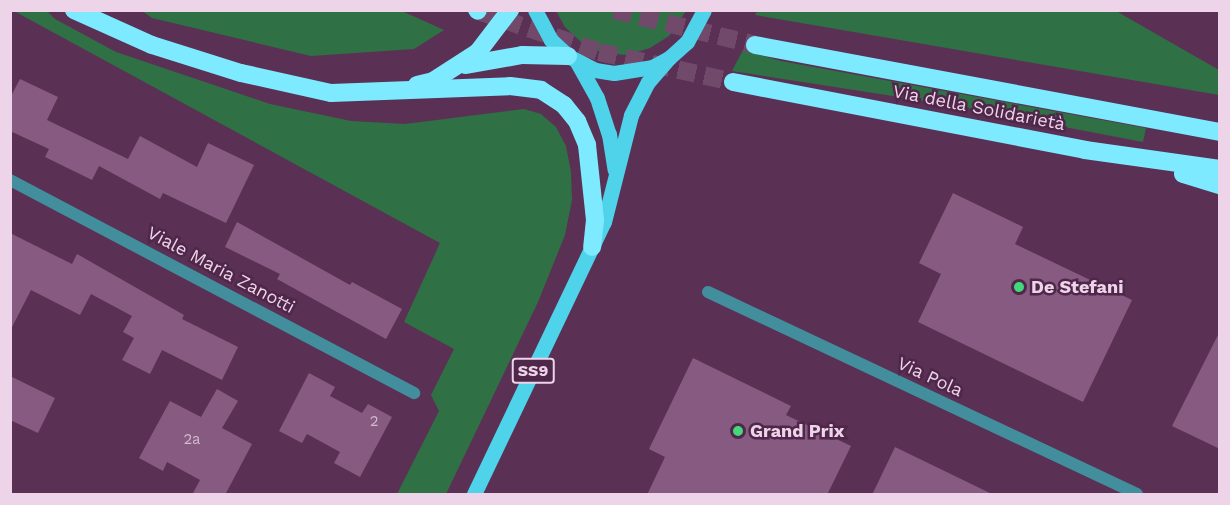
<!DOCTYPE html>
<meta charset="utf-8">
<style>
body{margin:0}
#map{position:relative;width:1230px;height:505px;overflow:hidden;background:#5a3155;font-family:"Work Sans",sans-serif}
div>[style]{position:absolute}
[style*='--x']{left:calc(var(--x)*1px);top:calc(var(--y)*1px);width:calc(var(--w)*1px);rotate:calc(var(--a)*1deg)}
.green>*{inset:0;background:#307045}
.building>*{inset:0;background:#875b81}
.highway-tunnel>*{height:18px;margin-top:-9px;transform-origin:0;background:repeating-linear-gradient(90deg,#70496b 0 18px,transparent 0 27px)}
.street>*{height:12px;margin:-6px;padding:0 6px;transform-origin:6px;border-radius:6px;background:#428e9c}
.primary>*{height:15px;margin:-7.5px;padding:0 7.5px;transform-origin:7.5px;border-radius:7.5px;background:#4fd3eb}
.highway>*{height:18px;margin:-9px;padding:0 9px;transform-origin:9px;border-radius:9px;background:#7eeaff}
.dots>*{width:16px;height:16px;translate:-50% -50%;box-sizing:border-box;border:3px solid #4f274a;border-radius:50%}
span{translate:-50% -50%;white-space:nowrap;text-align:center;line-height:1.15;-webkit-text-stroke:5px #4f274a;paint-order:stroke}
.number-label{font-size:15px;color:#d4b6cf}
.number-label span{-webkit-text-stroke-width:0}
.shield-label span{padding:2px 4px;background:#4f274a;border:2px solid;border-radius:4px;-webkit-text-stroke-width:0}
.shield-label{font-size:16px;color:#eed4e9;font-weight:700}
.street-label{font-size:18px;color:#eed4e9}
.poi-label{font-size:18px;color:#eed4e9;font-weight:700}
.left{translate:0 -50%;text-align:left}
.frame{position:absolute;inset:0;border:12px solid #eed4e9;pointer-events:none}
</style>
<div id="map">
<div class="green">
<div style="clip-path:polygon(758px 10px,1116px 11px,1219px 70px,1219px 95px,755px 15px)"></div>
<div style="clip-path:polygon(14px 11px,47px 11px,55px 19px,116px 52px,270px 104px,351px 121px,405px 124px,524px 109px,541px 114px,556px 127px,566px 146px,571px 172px,572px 200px,565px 235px,538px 302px,446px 494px,397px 494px,439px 411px,431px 395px,454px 349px,404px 322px,440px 243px)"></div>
<div style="clip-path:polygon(142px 11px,402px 11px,444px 30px,414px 49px,311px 56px,152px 18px)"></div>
<div style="clip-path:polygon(556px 11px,686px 11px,669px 36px,650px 48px,627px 55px,603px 53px,582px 43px,565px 27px)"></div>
<div style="clip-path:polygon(743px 50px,781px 61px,1146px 128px,1143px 142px,938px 103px,732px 71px)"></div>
</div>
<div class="building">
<div style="clip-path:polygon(20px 79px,58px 97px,47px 120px,128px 159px,140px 136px,197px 167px,208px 143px,254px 165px,226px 223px,163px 193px,160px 199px,99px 166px,92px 180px,45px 157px,49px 149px,10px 131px,10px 98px)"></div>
<div style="clip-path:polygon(953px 193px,1023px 227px,1015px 244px,1132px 300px,1083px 402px,918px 322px,941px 274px,919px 263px)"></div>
<div style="clip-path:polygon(237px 222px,350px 285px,352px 282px,402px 309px,386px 339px,277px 279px,280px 274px,225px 247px)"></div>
<div style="clip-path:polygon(10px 233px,72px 264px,77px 254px,184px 315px,182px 319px,238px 347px,222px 380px,162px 350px,150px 374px,122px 360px,134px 338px,123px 332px,132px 316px,91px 294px,80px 315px,31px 290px,10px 331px)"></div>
<div style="clip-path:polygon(1220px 331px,1220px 449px,1172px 426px)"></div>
<div style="clip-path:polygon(693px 358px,791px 406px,786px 415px,851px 446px,827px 495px,647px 495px,665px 457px,649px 449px)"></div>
<div style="clip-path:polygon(309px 373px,335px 387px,330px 396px,362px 413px,368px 404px,392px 417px,360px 477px,334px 463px,340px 452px,307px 434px,302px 443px,279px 431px)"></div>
<div style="clip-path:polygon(10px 376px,55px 398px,38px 433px,10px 420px)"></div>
<div style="clip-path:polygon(217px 389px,238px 401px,222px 428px,252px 444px,225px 495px,192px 495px,200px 480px,167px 462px,163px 471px,139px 458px,170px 401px,201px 417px)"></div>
<div style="clip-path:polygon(895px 447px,994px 495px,872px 495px)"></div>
</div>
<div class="highway-tunnel">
<div style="--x:614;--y:10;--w:145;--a:13.9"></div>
<div style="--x:478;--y:11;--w:128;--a:18.7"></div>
<div style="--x:599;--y:52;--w:137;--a:12.6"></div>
</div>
<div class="street">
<div style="--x:10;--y:180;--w:457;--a:27.8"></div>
<div style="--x:708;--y:292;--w:474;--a:25.2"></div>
</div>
<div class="primary">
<div style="--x:535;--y:10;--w:34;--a:62"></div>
<div style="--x:551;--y:40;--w:23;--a:43"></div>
<div style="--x:568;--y:56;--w:30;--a:27"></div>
<div style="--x:595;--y:70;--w:19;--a:9"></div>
<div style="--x:614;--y:73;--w:38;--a:-9"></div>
<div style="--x:652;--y:67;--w:19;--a:-28"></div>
<div style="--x:669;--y:58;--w:24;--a:-42"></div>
<div style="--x:687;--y:42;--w:36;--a:-62"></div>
<div style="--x:577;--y:62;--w:41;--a:60.9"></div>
<div style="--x:597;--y:98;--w:38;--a:72"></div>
<div style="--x:609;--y:134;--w:36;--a:81"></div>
<div style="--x:474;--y:494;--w:301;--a:-64.5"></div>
<div style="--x:604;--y:222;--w:110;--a:-75.8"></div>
<div style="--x:631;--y:115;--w:37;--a:-63"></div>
<div style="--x:648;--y:82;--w:32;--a:-49"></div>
</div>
<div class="highway">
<div style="--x:74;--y:10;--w:85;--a:24.2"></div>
<div style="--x:152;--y:45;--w:93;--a:17.5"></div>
<div style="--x:241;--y:73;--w:92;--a:12.5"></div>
<div style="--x:331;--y:93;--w:179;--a:-2.2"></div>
<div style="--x:510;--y:86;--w:31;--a:7"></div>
<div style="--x:541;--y:90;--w:27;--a:33"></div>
<div style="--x:564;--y:105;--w:21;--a:51"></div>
<div style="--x:577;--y:121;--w:26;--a:67"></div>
<div style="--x:587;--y:145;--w:75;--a:83.9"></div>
<div style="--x:595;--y:220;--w:27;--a:96"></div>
<div style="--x:477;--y:10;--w:1;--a:45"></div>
<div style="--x:755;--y:45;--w:473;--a:10.6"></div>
<div style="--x:466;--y:65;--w:57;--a:-10.1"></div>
<div style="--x:522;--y:55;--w:46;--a:1.2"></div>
<div style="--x:733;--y:82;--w:359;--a:10.9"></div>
<div style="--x:1085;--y:150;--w:136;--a:8"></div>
<div style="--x:417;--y:85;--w:16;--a:-14"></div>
<div style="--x:433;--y:81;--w:54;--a:-32.8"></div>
<div style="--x:478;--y:52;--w:53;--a:-52.7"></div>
<div style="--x:1183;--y:174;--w:39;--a:17"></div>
</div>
<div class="dots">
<div style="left:1019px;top:287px;background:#44d77b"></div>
<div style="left:738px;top:431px;background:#44d77b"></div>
</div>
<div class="number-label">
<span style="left:374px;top:422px">2</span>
<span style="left:192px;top:440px">2a</span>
</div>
<div class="shield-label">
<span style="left:533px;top:371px">SS9</span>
</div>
<div class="street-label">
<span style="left:979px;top:108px;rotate:11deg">Via della Solidarietà</span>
<span style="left:221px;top:270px;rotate:28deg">Viale Maria Zanotti</span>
<span style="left:930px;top:377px;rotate:25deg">Via Pola</span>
</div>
<div class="poi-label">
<span class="left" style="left:1031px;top:287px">De Stefani</span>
<span class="left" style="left:750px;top:431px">Grand Prix</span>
</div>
<div class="frame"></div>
</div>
